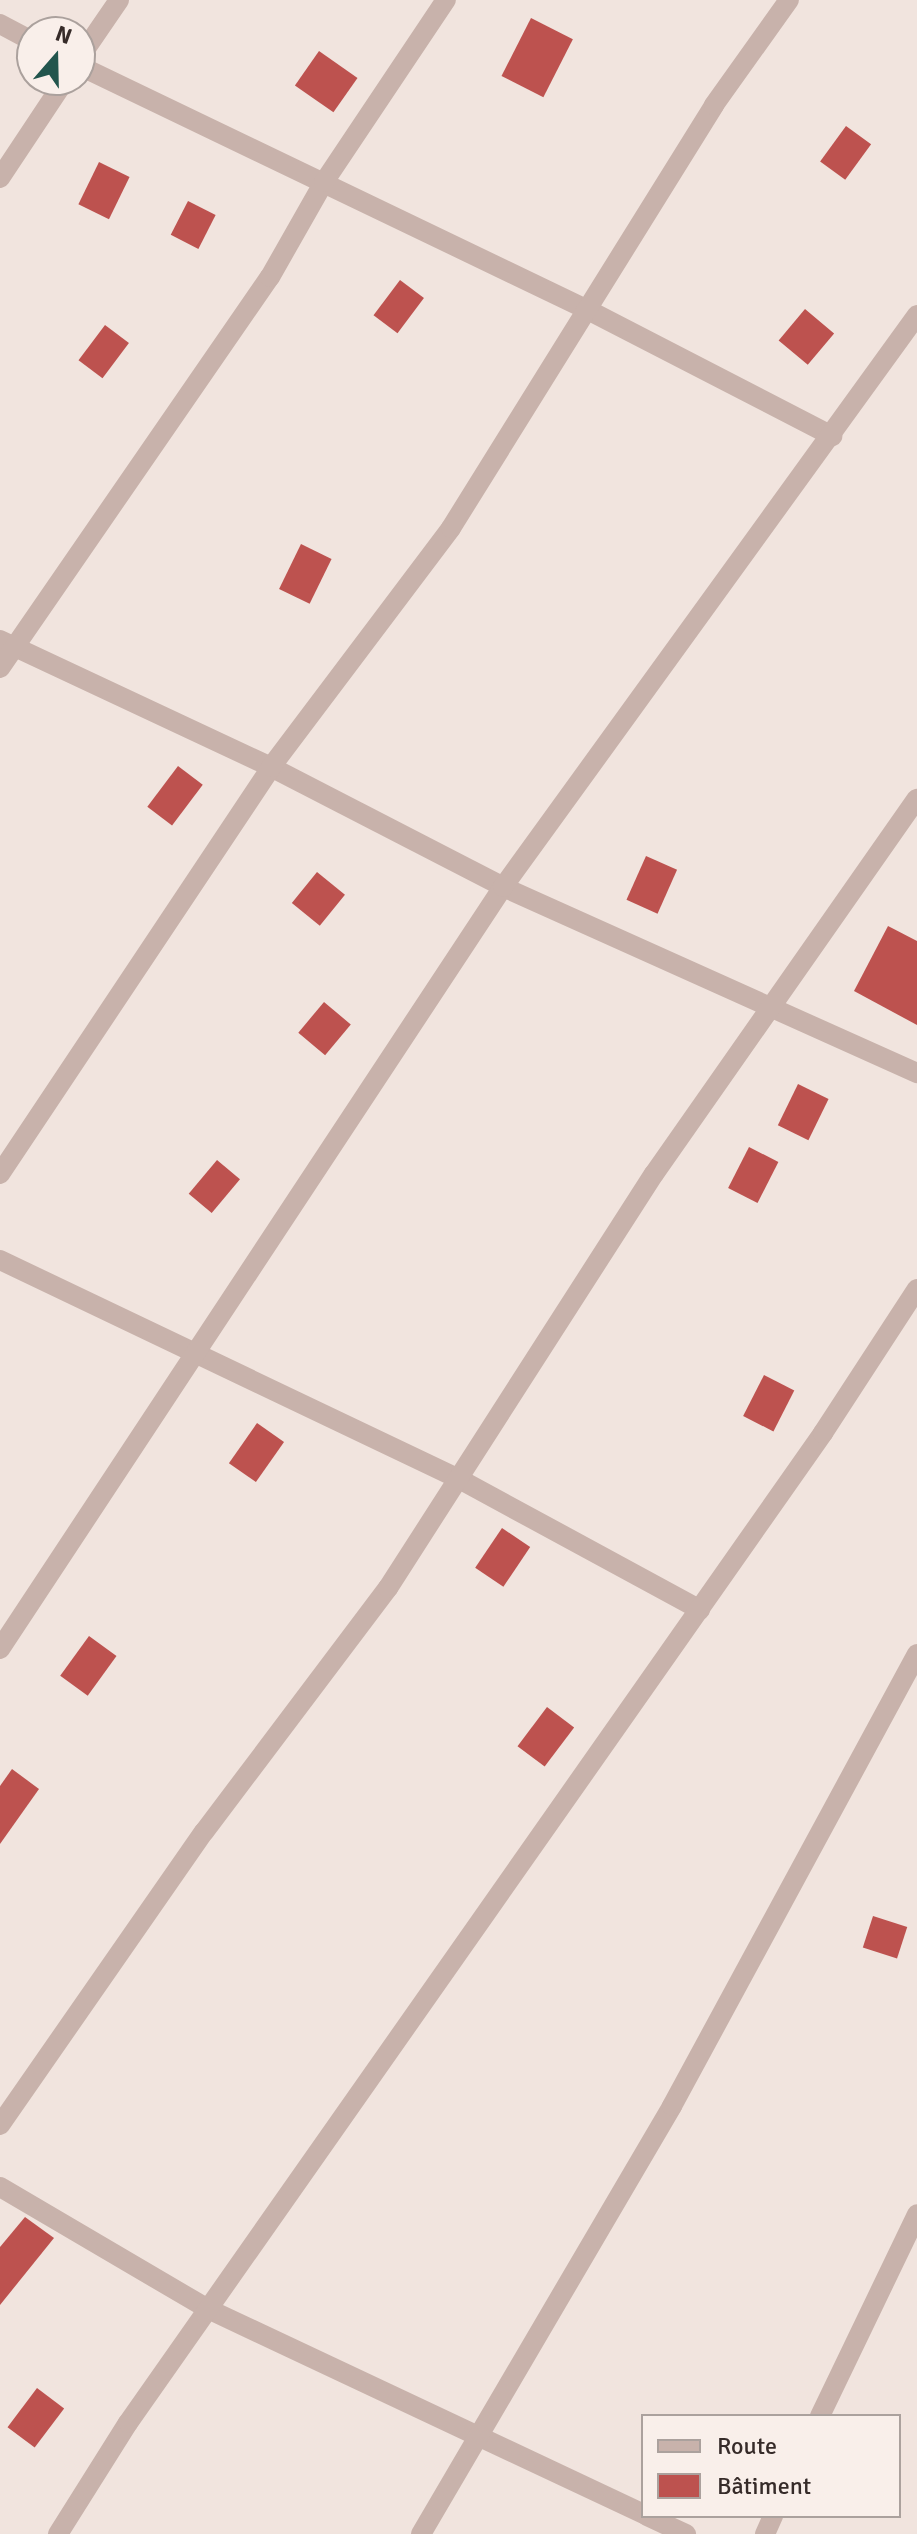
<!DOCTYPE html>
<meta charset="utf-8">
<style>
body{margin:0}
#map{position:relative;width:917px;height:2534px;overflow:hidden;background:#f1e4de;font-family:Signika,sans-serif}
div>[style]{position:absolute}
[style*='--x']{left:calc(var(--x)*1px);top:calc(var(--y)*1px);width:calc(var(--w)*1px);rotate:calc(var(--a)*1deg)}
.building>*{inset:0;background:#bd524f;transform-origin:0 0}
.street>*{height:20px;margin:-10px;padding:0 10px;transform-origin:10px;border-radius:10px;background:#c8b2ab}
span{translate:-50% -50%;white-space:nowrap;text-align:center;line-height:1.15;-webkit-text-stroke:8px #f9efea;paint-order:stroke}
.legend{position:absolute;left:641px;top:2414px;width:260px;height:104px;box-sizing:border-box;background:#f9efea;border:2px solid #aba19d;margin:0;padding:10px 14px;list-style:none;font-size:24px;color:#362b29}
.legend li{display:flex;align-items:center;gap:16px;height:40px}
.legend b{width:40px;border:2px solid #aba19d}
.north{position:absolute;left:16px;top:16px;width:80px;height:80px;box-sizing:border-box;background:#f9efea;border:2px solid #aba19d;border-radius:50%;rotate:20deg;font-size:22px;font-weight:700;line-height:32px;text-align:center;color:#362b29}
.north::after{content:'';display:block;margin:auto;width:28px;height:36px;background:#22554d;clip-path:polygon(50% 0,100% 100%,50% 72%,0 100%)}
</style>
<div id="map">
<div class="building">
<div style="left:531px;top:18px;width:47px;height:65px;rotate:27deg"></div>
<div style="left:319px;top:51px;width:47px;height:42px;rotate:35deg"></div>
<div style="left:846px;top:126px;width:31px;height:44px;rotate:36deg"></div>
<div style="left:99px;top:162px;width:34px;height:47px;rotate:26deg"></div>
<div style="left:188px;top:201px;width:31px;height:38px;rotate:27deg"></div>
<div style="left:400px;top:280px;width:30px;height:44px;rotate:37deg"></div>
<div style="left:805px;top:309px;width:38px;height:41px;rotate:40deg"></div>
<div style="left:105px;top:325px;width:30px;height:44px;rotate:37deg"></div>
<div style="left:301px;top:544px;width:34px;height:50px;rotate:26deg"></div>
<div style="left:178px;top:766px;width:31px;height:51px;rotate:37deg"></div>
<div style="left:646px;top:856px;width:34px;height:48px;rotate:24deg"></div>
<div style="left:317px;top:872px;width:36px;height:40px;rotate:39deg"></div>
<div style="clip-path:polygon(888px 926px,917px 941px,917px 1025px,854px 991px)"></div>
<div style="left:324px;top:1002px;width:35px;height:40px;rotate:40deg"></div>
<div style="left:798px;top:1084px;width:34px;height:46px;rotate:26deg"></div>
<div style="left:749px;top:1147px;width:33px;height:46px;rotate:27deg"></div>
<div style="left:217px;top:1160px;width:30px;height:44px;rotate:40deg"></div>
<div style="left:764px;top:1375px;width:34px;height:46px;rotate:27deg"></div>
<div style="left:257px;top:1423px;width:33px;height:49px;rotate:35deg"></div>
<div style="left:502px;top:1528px;width:34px;height:48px;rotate:34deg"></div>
<div style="left:89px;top:1636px;width:34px;height:49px;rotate:36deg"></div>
<div style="left:547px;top:1707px;width:34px;height:49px;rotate:37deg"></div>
<div style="clip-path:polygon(12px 1769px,39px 1789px,0 1844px,0 1786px)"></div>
<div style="left:873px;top:1916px;width:36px;height:33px;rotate:18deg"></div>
<div style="clip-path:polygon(25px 2217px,54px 2238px,0 2305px,0 2247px)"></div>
<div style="left:37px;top:2388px;width:34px;height:49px;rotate:37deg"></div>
</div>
<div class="street">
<div style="--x:0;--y:24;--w:36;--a:28"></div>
<div style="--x:80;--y:57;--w:69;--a:-55.6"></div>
<div style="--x:80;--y:66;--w:564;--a:25.66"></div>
<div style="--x:588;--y:310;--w:275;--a:27.3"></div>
<div style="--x:0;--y:178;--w:118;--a:-56.4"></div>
<div style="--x:0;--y:640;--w:299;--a:25.1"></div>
<div style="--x:271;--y:767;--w:261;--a:27.3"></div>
<div style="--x:503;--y:887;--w:454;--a:24.2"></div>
<div style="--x:0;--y:668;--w:475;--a:-55.4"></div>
<div style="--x:270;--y:277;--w:109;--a:-60.4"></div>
<div style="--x:324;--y:182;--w:219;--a:-56.2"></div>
<div style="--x:0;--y:1174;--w:489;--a:-56.3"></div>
<div style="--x:271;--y:767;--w:299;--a:-53"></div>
<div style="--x:451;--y:528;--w:498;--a:-58.1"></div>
<div style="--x:714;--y:105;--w:129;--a:-54.5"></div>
<div style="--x:0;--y:1260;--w:511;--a:25.51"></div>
<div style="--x:461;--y:1480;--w:272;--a:28.5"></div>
<div style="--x:0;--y:1649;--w:913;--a:-56.57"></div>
<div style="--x:503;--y:887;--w:706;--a:-54.1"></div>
<div style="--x:0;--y:2125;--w:357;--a:-55.2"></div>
<div style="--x:204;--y:1832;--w:306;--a:-53"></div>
<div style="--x:388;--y:1588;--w:492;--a:-57.3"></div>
<div style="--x:654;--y:1174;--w:458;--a:-55"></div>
<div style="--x:0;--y:2187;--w:241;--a:30.4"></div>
<div style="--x:208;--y:2309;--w:481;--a:25.2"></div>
<div style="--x:820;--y:2416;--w:224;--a:-64.3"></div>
<div style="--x:647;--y:2516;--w:43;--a:24.8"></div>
<div style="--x:58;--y:2534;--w:131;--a:-57.8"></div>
<div style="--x:128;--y:2423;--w:1210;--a:-54.93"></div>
<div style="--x:823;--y:1433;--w:172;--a:-56.9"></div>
<div style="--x:421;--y:2534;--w:496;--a:-59.6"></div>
<div style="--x:672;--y:2106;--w:514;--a:-61.54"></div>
<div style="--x:765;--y:2534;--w:20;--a:-66"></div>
</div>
<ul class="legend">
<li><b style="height:10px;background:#c8b2ab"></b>Route</li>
<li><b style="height:22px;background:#bd524f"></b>Bâtiment</li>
</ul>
<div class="north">N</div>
</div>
